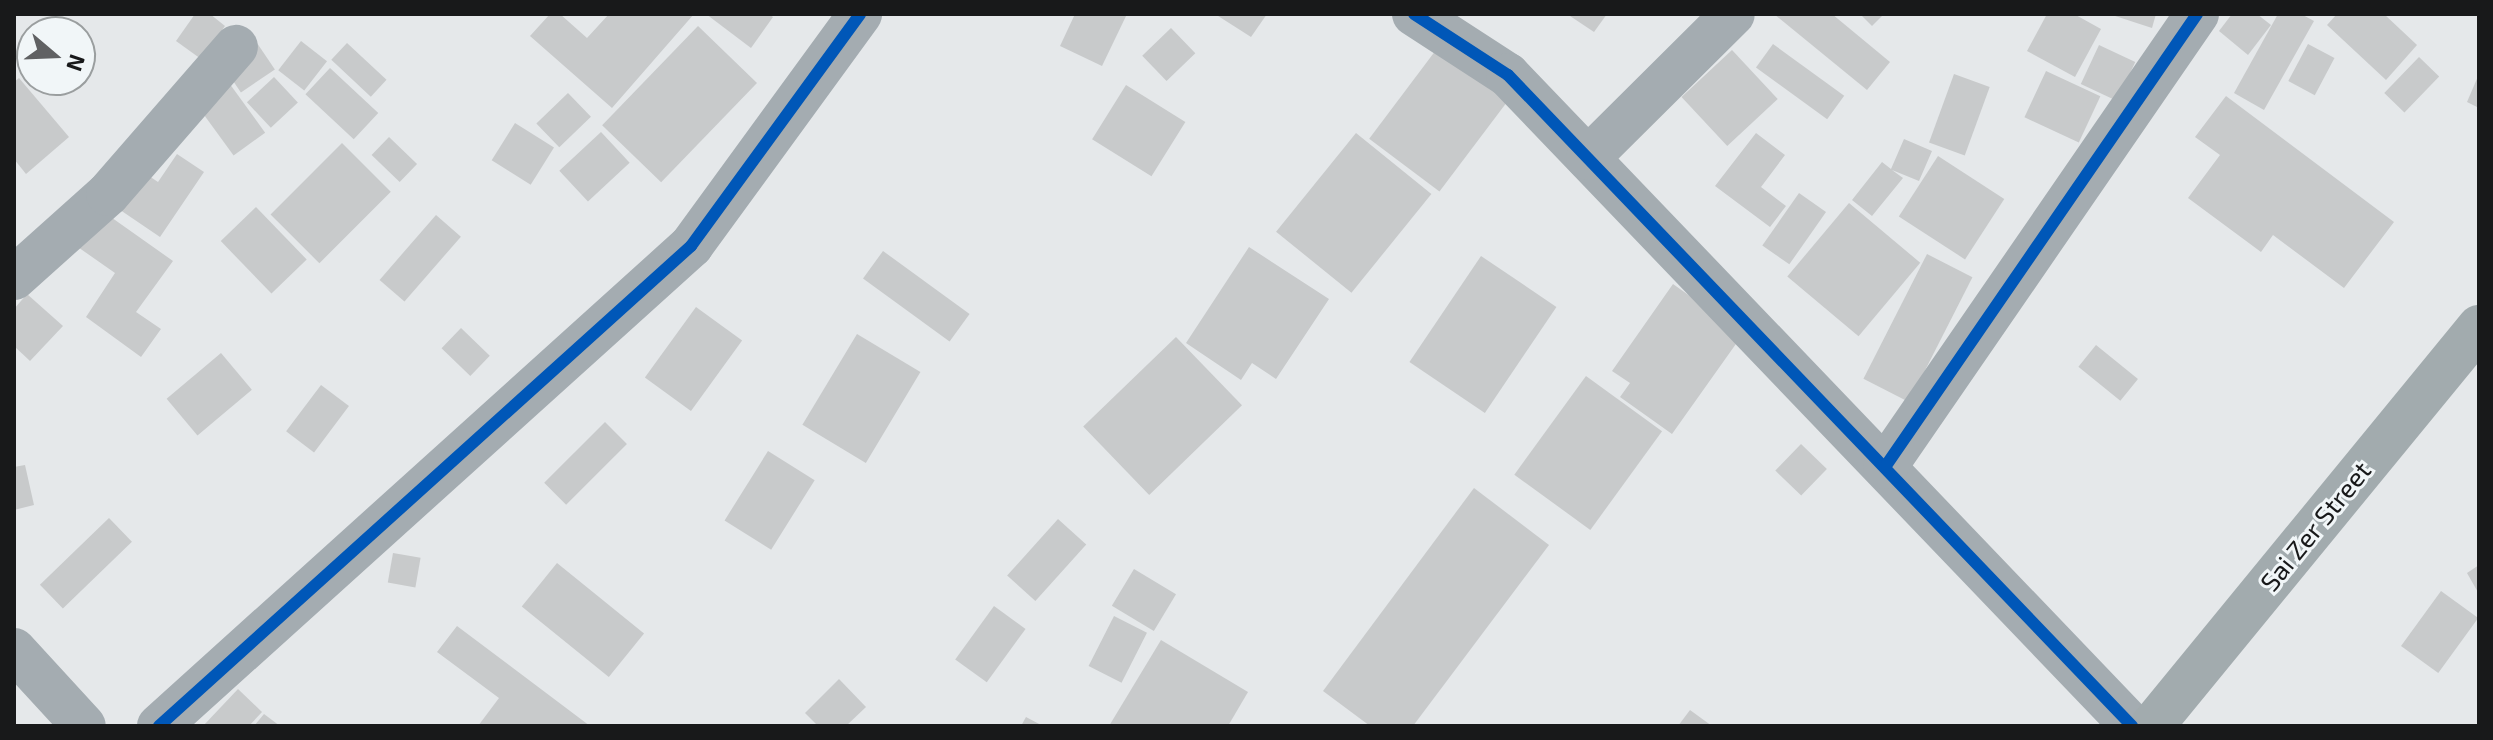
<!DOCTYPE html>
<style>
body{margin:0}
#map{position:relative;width:2493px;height:740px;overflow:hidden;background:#e5e8ea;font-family:"Exo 2",sans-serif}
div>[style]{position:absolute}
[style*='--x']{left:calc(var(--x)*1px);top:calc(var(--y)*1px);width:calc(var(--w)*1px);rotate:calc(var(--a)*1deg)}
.building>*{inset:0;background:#c8cacb;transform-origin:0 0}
.street>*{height:44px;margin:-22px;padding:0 22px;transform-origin:22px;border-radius:22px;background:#a4acb1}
.highway>*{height:44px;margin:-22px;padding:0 22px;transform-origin:22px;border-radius:22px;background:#a2abae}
.cycleway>*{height:12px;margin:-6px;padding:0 6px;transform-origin:6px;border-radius:6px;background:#0057b8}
span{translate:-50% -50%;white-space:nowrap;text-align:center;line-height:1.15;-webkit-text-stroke:6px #f1f6f8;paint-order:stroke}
.street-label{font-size:26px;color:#18191a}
.frame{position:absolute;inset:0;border:16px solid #18191a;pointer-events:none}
.north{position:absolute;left:16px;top:16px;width:80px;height:80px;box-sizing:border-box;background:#f1f6f8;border:2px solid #9a9e9f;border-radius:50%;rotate:109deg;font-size:22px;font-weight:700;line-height:32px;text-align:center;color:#18191a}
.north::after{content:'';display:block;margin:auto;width:28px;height:36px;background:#606163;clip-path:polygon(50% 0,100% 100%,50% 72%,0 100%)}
</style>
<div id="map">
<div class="building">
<div style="clip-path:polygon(195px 14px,210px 14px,225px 26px,201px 59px,176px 41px)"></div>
<div style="clip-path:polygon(550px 14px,560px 14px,587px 38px,609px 14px,694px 14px,612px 108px,530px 36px)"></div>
<div style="clip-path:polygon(706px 14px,769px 14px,773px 17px,751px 48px)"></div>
<div style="clip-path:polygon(1075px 14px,1127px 14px,1102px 66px,1060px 46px)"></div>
<div style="clip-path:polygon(1215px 14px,1267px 14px,1251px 37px)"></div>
<div style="clip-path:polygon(1567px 14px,1607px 14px,1594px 32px)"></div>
<div style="clip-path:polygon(1774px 14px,1832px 14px,1890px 62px,1867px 90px)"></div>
<div style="clip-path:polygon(1860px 14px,1884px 14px,1872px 26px)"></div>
<div style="clip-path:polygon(2047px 14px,2074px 14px,2101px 29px,2075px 77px,2027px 51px)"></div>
<div style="clip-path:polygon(2109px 14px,2156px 14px,2152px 28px)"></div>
<div style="clip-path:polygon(2232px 14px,2257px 14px,2271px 25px,2248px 55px,2219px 31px)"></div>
<div style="clip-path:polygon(2278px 14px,2301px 14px,2314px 21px,2264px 110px,2234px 93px)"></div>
<div style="clip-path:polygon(2337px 14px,2384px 14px,2417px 45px,2386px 80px,2327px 25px)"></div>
<div style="left:698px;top:26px;width:82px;height:138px;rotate:44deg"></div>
<div style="left:1171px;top:28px;width:35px;height:40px;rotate:46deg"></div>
<div style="left:301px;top:41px;width:33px;height:37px;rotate:38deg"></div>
<div style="left:1442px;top:42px;width:88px;height:121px;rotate:37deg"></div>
<div style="left:257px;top:43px;width:32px;height:41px;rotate:56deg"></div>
<div style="left:347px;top:43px;width:54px;height:23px;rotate:43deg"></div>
<div style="left:1773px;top:44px;width:88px;height:29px;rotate:36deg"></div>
<div style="left:2308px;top:44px;width:30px;height:42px;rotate:28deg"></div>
<div style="left:2099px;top:45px;width:40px;height:43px;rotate:25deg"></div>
<div style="left:1732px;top:50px;width:67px;height:69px;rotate:47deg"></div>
<div style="left:2419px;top:57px;width:28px;height:50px;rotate:44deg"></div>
<div style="left:330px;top:68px;width:66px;height:36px;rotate:43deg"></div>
<div style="left:2046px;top:71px;width:60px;height:51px;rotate:25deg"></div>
<div style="left:1954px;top:74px;width:38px;height:73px;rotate:20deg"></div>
<div style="clip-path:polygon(2479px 74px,2479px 108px,2467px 102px)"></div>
<div style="left:224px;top:76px;width:70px;height:39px;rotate:54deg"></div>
<div style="left:274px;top:77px;width:35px;height:37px;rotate:47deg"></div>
<div style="clip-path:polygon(19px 78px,69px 137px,26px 174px,14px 159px,14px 82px)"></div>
<div style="left:1126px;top:85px;width:70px;height:64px;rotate:32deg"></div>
<div style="left:568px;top:93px;width:33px;height:44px;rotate:46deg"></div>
<div style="clip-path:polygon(2226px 96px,2394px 222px,2344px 288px,2273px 235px,2261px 252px,2188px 198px,2220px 155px,2195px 137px)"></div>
<div style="left:515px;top:123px;width:46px;height:44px;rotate:32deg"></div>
<div style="left:601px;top:132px;width:42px;height:57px;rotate:47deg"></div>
<div style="left:1356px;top:133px;width:97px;height:127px;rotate:39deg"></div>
<div style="clip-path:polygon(1756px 133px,1785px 155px,1761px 187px,1786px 206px,1770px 227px,1715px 186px)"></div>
<div style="left:389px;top:137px;width:39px;height:25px;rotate:44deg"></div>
<div style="clip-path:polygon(1904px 139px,1932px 151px,1919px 181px,1892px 170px,1903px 178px,1872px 216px,1852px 200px,1882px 162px,1891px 169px)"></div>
<div style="left:342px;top:143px;width:69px;height:101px;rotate:45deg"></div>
<div style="clip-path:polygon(177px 154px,204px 172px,160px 237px,104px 199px,128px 162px,158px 182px)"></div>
<div style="left:1938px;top:156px;width:79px;height:72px;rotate:33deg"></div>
<div style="left:1799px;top:193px;width:33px;height:64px;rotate:35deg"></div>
<div style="clip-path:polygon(91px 203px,173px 261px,136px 312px,161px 329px,141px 357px,86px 317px,115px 273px,65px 238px)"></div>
<div style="left:1849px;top:203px;width:93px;height:96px;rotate:40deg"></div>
<div style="left:256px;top:207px;width:73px;height:49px;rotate:46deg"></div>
<div style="left:436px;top:215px;width:33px;height:86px;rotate:41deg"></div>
<div style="clip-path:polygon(1249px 247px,1329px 299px,1276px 379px,1252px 363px,1241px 380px,1186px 343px)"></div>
<div style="left:883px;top:251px;width:107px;height:34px;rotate:36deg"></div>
<div style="left:1927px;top:254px;width:51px;height:140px;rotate:27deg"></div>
<div style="left:1481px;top:256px;width:91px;height:128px;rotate:34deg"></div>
<div style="clip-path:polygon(1673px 284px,1743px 334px,1672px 434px,1620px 397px,1630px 383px,1612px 371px)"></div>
<div style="clip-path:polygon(27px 294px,63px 326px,30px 361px,14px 346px,14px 309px)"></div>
<div style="left:696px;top:307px;width:57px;height:87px;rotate:36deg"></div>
<div style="left:461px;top:328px;width:40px;height:28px;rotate:44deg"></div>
<div style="left:857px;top:334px;width:74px;height:106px;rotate:31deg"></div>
<div style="left:1176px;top:337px;width:95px;height:129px;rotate:46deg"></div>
<div style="left:2096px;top:345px;width:54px;height:28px;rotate:39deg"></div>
<div style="left:221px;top:353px;width:48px;height:71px;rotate:50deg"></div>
<div style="left:1586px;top:376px;width:94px;height:122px;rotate:36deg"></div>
<div style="left:321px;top:385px;width:35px;height:58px;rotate:37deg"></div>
<div style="left:605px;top:422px;width:31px;height:86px;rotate:45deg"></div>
<div style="left:1801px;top:444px;width:36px;height:37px;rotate:44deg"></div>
<div style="left:768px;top:451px;width:55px;height:82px;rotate:32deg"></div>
<div style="clip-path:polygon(25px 465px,34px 505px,14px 510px,14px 467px)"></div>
<div style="clip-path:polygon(1474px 488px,1549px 545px,1413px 726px,1370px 726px,1323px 691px)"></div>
<div style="left:109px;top:518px;width:33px;height:96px;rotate:46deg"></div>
<div style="left:1058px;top:519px;width:38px;height:76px;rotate:42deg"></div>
<div style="left:393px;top:553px;width:28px;height:30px;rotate:10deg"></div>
<div style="left:557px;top:563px;width:112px;height:56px;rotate:39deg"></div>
<div style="clip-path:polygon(2479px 565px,2479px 594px,2467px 573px)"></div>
<div style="left:1134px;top:569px;width:49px;height:43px;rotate:31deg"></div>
<div style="left:2441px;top:591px;width:46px;height:68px;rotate:36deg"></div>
<div style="left:994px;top:606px;width:39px;height:66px;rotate:36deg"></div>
<div style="left:1114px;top:616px;width:37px;height:56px;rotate:27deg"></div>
<div style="clip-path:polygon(457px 626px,590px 726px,478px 726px,499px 698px,437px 652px)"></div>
<div style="clip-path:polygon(1161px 640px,1248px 692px,1228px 726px,1109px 726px)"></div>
<div style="clip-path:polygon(839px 679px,866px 707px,846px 726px,818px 726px,805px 713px)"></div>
<div style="clip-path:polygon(238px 689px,262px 712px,249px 726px,203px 726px)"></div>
<div style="clip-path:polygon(1690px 710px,1712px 726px,1678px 726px)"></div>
<div style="clip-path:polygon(264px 714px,280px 726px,254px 726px)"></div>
<div style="clip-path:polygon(1026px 717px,1043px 726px,1021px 726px)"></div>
</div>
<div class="street">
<div style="--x:1414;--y:14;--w:112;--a:33"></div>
<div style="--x:1508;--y:75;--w:902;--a:46.21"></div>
<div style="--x:1588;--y:158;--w:204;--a:-44.8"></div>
<div style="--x:14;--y:278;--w:126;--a:-41.8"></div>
<div style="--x:108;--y:194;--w:195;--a:-49"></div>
<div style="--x:1885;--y:467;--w:550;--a:-55.44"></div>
<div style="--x:14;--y:650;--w:103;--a:47.4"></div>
<div style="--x:159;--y:726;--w:717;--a:-42.06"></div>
<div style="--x:691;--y:246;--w:287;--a:-53.9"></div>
</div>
<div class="highway">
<div style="--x:2152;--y:726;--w:516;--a:-50.66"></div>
</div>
<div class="cycleway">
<div style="--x:1414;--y:14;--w:112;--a:33"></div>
<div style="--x:1508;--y:75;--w:902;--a:46.21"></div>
<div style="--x:1885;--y:467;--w:550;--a:-55.44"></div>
<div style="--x:159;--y:726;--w:717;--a:-42.06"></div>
<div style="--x:691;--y:246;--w:287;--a:-53.9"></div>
</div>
<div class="street-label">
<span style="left:2315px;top:526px;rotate:-51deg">Sai Zer Street</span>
</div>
<div class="frame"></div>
<div class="north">N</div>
</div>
